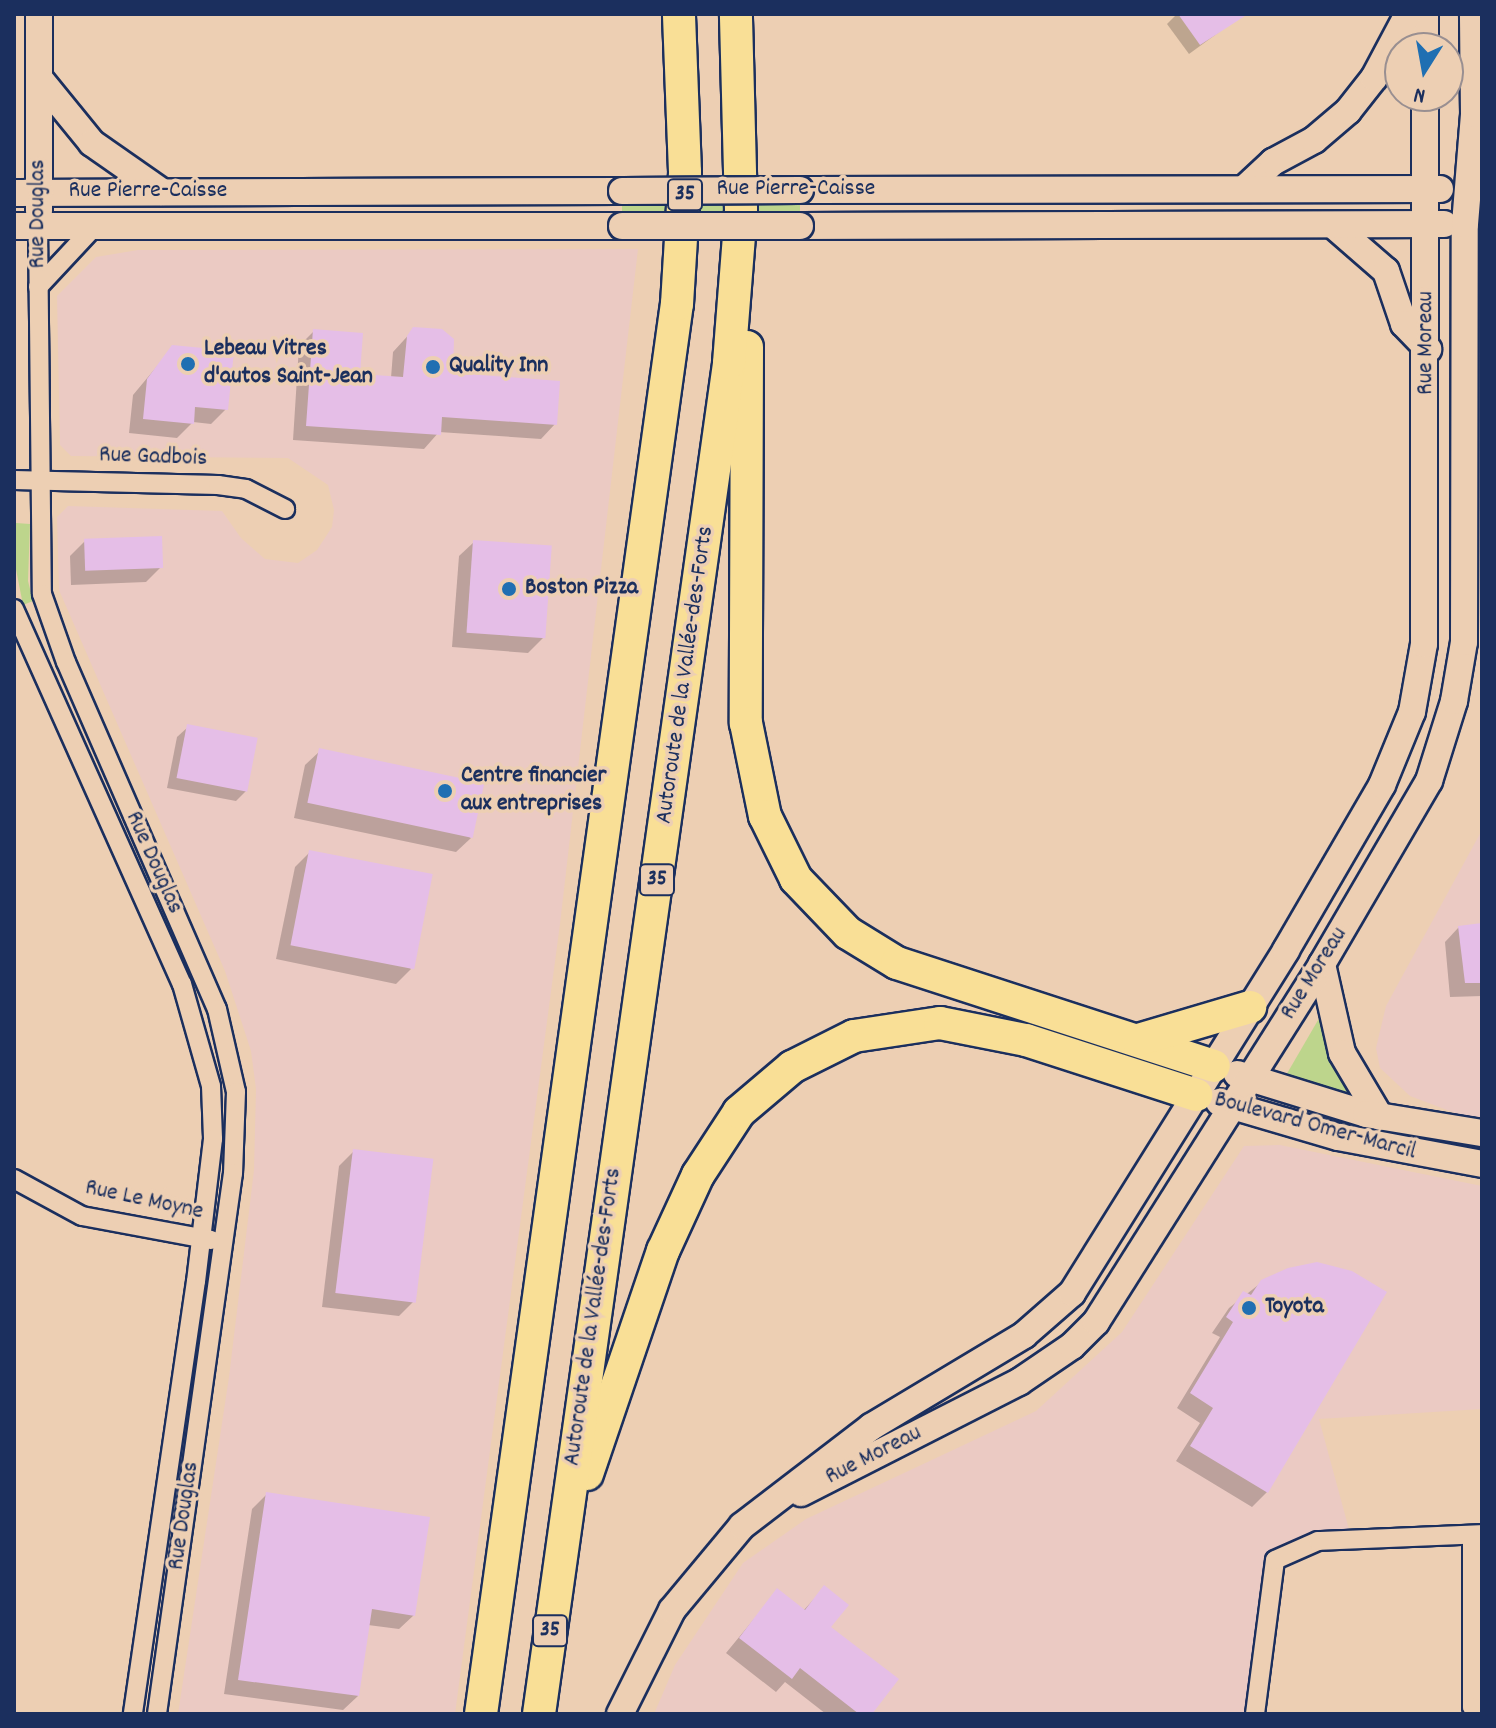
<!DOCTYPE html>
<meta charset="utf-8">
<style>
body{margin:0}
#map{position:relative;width:1496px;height:1728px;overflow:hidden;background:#edcfb3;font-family:Dekko,sans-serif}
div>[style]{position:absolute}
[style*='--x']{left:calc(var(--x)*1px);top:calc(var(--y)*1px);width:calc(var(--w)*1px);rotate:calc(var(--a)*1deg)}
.built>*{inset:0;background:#ebcac3}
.green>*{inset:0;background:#bdd58c;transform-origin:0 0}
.shadow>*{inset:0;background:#0003}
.building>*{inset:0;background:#e5bee7;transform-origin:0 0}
.roads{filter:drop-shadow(2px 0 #1b2f5e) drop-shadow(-2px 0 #1b2f5e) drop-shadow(0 2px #1b2f5e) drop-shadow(0 -2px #1b2f5e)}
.street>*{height:18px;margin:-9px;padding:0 9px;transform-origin:9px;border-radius:9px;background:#edcfb3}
.secondary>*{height:26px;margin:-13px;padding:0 13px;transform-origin:13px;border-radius:13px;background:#edcfb3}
.highway>*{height:32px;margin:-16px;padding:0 16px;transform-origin:16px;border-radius:16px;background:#f9df96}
.bridges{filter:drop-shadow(2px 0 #1b2f5e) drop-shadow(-2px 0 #1b2f5e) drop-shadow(0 2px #1b2f5e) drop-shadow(0 -2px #1b2f5e)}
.secondary-bridge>*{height:26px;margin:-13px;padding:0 13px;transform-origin:13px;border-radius:13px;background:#edcfb3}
.dots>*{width:22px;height:22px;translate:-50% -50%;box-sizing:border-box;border:4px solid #edcfb3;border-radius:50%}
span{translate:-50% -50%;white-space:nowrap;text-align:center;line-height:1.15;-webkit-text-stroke:7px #edcfb3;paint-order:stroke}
.shield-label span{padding:2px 6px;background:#edcfb3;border:2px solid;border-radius:6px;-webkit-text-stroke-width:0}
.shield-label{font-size:22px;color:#1b2f5e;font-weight:700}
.street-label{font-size:24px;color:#1b2f5e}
.poi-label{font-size:24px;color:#1b2f5e;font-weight:700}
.left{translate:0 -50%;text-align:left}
.frame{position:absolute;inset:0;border:16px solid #1b2f5e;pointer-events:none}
.north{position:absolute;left:1384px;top:32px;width:80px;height:80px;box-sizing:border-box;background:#edcfb3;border:2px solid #998f91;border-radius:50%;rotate:191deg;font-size:22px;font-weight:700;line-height:32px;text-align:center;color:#1b2f5e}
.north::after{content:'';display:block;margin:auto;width:28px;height:36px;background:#1f6fb2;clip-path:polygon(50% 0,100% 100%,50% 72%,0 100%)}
</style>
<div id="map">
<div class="built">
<div style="clip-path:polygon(638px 249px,560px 924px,455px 1714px,178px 1714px,229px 1377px,254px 1170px,256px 1089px,251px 1051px,225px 971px,59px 590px,57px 517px,68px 506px,222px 511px,241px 538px,265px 559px,298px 563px,317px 550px,332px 527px,334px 510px,328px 485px,288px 458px,71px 456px,60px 445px,57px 296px,96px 257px,138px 250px)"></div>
<div style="clip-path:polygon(1482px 830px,1482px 1117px,1463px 1116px,1410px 1096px,1380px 1068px,1376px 1048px,1386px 1006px)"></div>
<div style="clip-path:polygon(1280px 1145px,1482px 1186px,1482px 1409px,1319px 1419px,1350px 1533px,1276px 1558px,1258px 1714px,654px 1714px,675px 1665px,743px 1563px,806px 1519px,1036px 1411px,1122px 1332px,1244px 1146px)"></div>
</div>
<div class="green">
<div style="left:622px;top:202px;width:178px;height:12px"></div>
<div style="clip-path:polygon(16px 523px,30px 524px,28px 581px,33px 601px,23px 605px,15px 564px)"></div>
<div style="clip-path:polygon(1321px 1015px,1356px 1093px,1353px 1096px,1285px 1077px)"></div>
</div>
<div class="shadow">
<div style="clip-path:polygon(1177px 14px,1229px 14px,1233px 22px,1189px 54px,1167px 24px)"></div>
<div style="clip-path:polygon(414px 329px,451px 375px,555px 424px,541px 439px,439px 432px,424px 449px,293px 440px,299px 346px,314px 331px,358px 376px,391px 378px,393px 352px)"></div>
<div style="clip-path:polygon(173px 347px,226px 409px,211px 424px,193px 422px,177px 438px,129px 433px,133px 395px)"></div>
<div style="clip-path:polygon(85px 541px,161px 567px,146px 582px,71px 585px,70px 556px)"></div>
<div style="clip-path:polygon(474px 542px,543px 638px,528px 653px,452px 647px,459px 556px)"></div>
<div style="clip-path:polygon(188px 727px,247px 790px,236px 801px,167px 788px,177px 737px)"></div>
<div style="clip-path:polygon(320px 751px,471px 838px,456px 852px,294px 818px,305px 765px)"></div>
<div style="clip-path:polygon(310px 852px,411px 969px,396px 984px,276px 959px,295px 867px)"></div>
<div style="clip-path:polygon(1482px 925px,1482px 996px,1450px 997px,1445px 942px,1459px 927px)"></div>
<div style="clip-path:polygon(354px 1151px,413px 1302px,399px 1316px,322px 1307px,339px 1166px)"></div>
<div style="clip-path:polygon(1262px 1282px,1267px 1492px,1252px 1507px,1176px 1461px,1200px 1423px,1177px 1408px,1220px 1337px,1212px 1333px,1229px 1308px)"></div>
<div style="clip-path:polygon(267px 1494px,414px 1615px,399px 1629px,368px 1625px,358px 1696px,343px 1710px,224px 1694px,252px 1509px)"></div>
<div style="clip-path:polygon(824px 1588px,828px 1627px,869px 1714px,826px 1714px,785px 1682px,776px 1692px,726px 1653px,777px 1591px,803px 1611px)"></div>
</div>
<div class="building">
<div style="clip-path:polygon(1178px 14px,1248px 14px,1200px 45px)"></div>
<div style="clip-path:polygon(413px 327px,442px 329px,454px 339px,453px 373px,560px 381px,557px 425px,442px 417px,441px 435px,306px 426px,313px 329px,363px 333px,360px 374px,403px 377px,407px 336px)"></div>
<div style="clip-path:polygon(172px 345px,234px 351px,228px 410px,195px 407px,194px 424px,143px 419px,147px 379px)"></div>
<div style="left:162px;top:536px;width:32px;height:78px;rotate:88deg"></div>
<div style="left:473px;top:540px;width:79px;height:93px;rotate:4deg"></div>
<div style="left:187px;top:724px;width:72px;height:55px;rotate:11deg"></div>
<div style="left:319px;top:748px;width:169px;height:56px;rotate:12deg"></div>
<div style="left:309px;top:850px;width:126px;height:97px;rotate:11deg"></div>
<div style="clip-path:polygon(1482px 923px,1482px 983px,1465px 983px,1458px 926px)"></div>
<div style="left:353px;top:1149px;width:81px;height:145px;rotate:7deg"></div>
<div style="clip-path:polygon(1317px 1262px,1352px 1271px,1387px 1292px,1268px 1493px,1190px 1446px,1213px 1408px,1190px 1393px,1233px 1322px,1226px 1317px,1243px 1291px,1251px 1295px,1261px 1280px,1288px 1268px)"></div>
<div style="clip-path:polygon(266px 1492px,430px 1517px,415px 1616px,372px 1609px,359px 1696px,238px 1680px)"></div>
<div style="clip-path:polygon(824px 1585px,849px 1605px,831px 1627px,899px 1679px,872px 1714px,859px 1714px,800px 1668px,792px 1679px,739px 1638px,777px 1588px,805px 1610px)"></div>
</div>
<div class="roads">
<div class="street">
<div style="--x:38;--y:226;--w:368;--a:89.4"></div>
<div style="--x:42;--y:594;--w:72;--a:70.6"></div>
<div style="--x:66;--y:662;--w:378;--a:66.5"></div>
<div style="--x:217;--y:1009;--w:85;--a:77.1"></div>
<div style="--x:236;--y:1092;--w:81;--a:92.1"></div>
<div style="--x:233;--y:1173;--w:546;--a:98"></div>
<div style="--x:38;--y:287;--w:82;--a:-47"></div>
<div style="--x:14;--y:480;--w:204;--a:1.4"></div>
<div style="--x:218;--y:485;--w:28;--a:8"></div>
<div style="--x:246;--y:489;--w:44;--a:27.1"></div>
<div style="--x:14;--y:609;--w:411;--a:65.9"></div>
<div style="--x:182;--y:984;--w:106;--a:74.1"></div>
<div style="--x:211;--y:1086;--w:53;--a:87.8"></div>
<div style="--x:213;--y:1139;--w:143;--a:96.8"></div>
<div style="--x:196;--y:1281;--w:438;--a:98.3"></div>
<div style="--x:14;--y:1179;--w:77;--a:28.6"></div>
<div style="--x:82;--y:1216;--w:131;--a:10.5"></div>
<div style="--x:1472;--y:1535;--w:172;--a:90"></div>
<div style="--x:1472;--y:1707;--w:10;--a:45"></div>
<div style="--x:1255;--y:1714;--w:155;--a:-82.6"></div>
<div style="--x:1275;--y:1560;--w:47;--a:-23.8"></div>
<div style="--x:1318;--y:1541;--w:164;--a:-2.4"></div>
</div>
<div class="secondary">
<div style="--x:1425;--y:14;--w:34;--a:90"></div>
<div style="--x:39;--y:78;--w:84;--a:50.8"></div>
<div style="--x:92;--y:143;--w:85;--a:35"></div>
<div style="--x:1244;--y:189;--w:40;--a:-43"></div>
<div style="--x:1273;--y:162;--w:47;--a:-28.2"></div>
<div style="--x:1314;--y:140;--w:45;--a:-40.5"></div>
<div style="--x:1348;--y:111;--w:42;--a:-51.8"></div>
<div style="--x:1374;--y:78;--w:72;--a:-62"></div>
<div style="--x:800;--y:190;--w:640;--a:-0.09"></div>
<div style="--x:14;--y:193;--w:608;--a:-0.19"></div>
<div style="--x:39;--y:211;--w:197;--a:-90"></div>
<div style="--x:1333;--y:225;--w:70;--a:41"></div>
<div style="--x:1386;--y:271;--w:56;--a:71.2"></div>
<div style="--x:1404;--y:324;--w:35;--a:46"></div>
<div style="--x:14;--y:226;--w:608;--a:0"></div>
<div style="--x:800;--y:226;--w:644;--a:-0.18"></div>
<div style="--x:1322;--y:964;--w:91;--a:77.3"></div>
<div style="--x:1342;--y:1053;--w:74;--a:59.3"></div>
<div style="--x:1237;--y:1074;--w:135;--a:17.2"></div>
<div style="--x:1366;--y:1114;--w:118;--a:9.3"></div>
<div style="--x:1219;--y:1102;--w:124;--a:16.4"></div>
<div style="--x:1338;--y:1137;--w:147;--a:10.6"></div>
<div style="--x:801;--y:1493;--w:245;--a:-27"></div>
<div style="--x:1019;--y:1382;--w:64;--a:-34.2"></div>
<div style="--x:1072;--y:1346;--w:34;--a:-45"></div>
<div style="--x:1096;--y:1322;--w:423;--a:-57.7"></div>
<div style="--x:1322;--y:964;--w:212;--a:-59.7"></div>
<div style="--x:1429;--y:781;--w:84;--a:-72.6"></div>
<div style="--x:1454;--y:701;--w:60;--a:-80.4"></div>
<div style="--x:1464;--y:642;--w:418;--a:-89.9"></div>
<div style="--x:1465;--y:224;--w:110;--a:-85.3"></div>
<div style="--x:1474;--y:114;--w:100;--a:-90.6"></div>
<div style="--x:620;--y:1714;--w:116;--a:-63.4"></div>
<div style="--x:672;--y:1610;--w:109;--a:-50.2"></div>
<div style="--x:742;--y:1526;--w:163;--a:-37.5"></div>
<div style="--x:871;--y:1427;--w:179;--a:-31"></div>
<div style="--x:1024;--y:1335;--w:64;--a:-41.2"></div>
<div style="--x:1072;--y:1293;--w:404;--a:-58"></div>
<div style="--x:1286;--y:950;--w:191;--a:-59.8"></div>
<div style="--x:1382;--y:785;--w:79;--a:-67.7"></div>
<div style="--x:1412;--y:712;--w:69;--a:-80"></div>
<div style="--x:1424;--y:644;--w:548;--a:-89.9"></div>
</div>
<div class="highway">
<div style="--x:747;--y:347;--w:376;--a:90.2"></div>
<div style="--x:746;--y:723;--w:95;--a:78.5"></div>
<div style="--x:765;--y:816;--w:70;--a:63.8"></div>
<div style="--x:796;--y:879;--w:75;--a:46.1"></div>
<div style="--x:848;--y:933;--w:57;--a:31.5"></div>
<div style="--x:897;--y:963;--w:333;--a:18"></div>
<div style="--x:1138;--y:1040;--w:117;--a:-16.4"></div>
<div style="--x:587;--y:1474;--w:236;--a:-71.2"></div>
<div style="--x:663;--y:1251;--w:84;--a:-65.3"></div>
<div style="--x:698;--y:1175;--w:75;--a:-56.9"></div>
<div style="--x:739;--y:1112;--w:70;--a:-40.3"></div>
<div style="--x:792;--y:1067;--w:69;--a:-26.6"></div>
<div style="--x:854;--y:1036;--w:87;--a:-8.6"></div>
<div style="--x:940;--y:1023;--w:88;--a:11.2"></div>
<div style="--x:1026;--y:1040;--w:179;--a:17.9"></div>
<div style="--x:481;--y:1714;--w:1424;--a:-82.09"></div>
<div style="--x:677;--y:304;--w:132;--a:-86.5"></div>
<div style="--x:685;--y:172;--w:158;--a:-92.2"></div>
<div style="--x:539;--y:1714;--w:1364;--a:-81.99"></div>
<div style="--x:729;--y:363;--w:154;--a:-85.5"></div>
<div style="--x:741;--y:209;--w:195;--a:-91.5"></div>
</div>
</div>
<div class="bridges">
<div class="secondary-bridge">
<div style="--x:622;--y:191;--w:178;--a:-0.3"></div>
<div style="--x:622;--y:226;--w:178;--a:0"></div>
</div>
</div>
<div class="dots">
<div style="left:188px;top:364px;background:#1f6fb2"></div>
<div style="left:433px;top:367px;background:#1f6fb2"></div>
<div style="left:509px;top:589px;background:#1f6fb2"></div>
<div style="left:445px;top:791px;background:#1f6fb2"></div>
<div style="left:1249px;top:1308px;background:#1f6fb2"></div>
</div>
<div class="shield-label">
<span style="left:685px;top:195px">35</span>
<span style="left:657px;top:880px">35</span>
<span style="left:550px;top:1631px">35</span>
</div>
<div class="street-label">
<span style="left:796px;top:190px">Rue Pierre-Caisse</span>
<span style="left:148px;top:192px">Rue Pierre-Caisse</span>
<span style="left:39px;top:214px;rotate:-90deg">Rue Douglas</span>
<span style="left:1427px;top:343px;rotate:-90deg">Rue Moreau</span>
<span style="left:153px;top:458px;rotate:2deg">Rue Gadbois</span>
<span style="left:686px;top:675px;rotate:-82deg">Autoroute de la Vallée-des-Forts</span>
<span style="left:153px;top:863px;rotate:66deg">Rue Douglas</span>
<span style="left:1315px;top:974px;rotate:-58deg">Rue Moreau</span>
<span style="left:1315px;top:1127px;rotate:15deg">Boulevard Omer-Marcil</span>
<span style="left:144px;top:1201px;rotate:12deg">Rue Le Moyne</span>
<span style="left:594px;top:1317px;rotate:-82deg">Autoroute de la Vallée-des-Forts</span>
<span style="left:874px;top:1456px;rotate:-27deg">Rue Moreau</span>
<span style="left:185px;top:1516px;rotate:-82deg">Rue Douglas</span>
</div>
<div class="poi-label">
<span class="left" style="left:204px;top:364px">Lebeau Vitres<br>d'autos Saint-Jean</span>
<span class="left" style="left:449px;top:367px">Quality Inn</span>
<span class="left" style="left:525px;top:589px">Boston Pizza</span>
<span class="left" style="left:461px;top:791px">Centre financier<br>aux entreprises</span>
<span class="left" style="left:1265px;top:1308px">Toyota</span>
</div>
<div class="frame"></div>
<div class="north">N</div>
</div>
